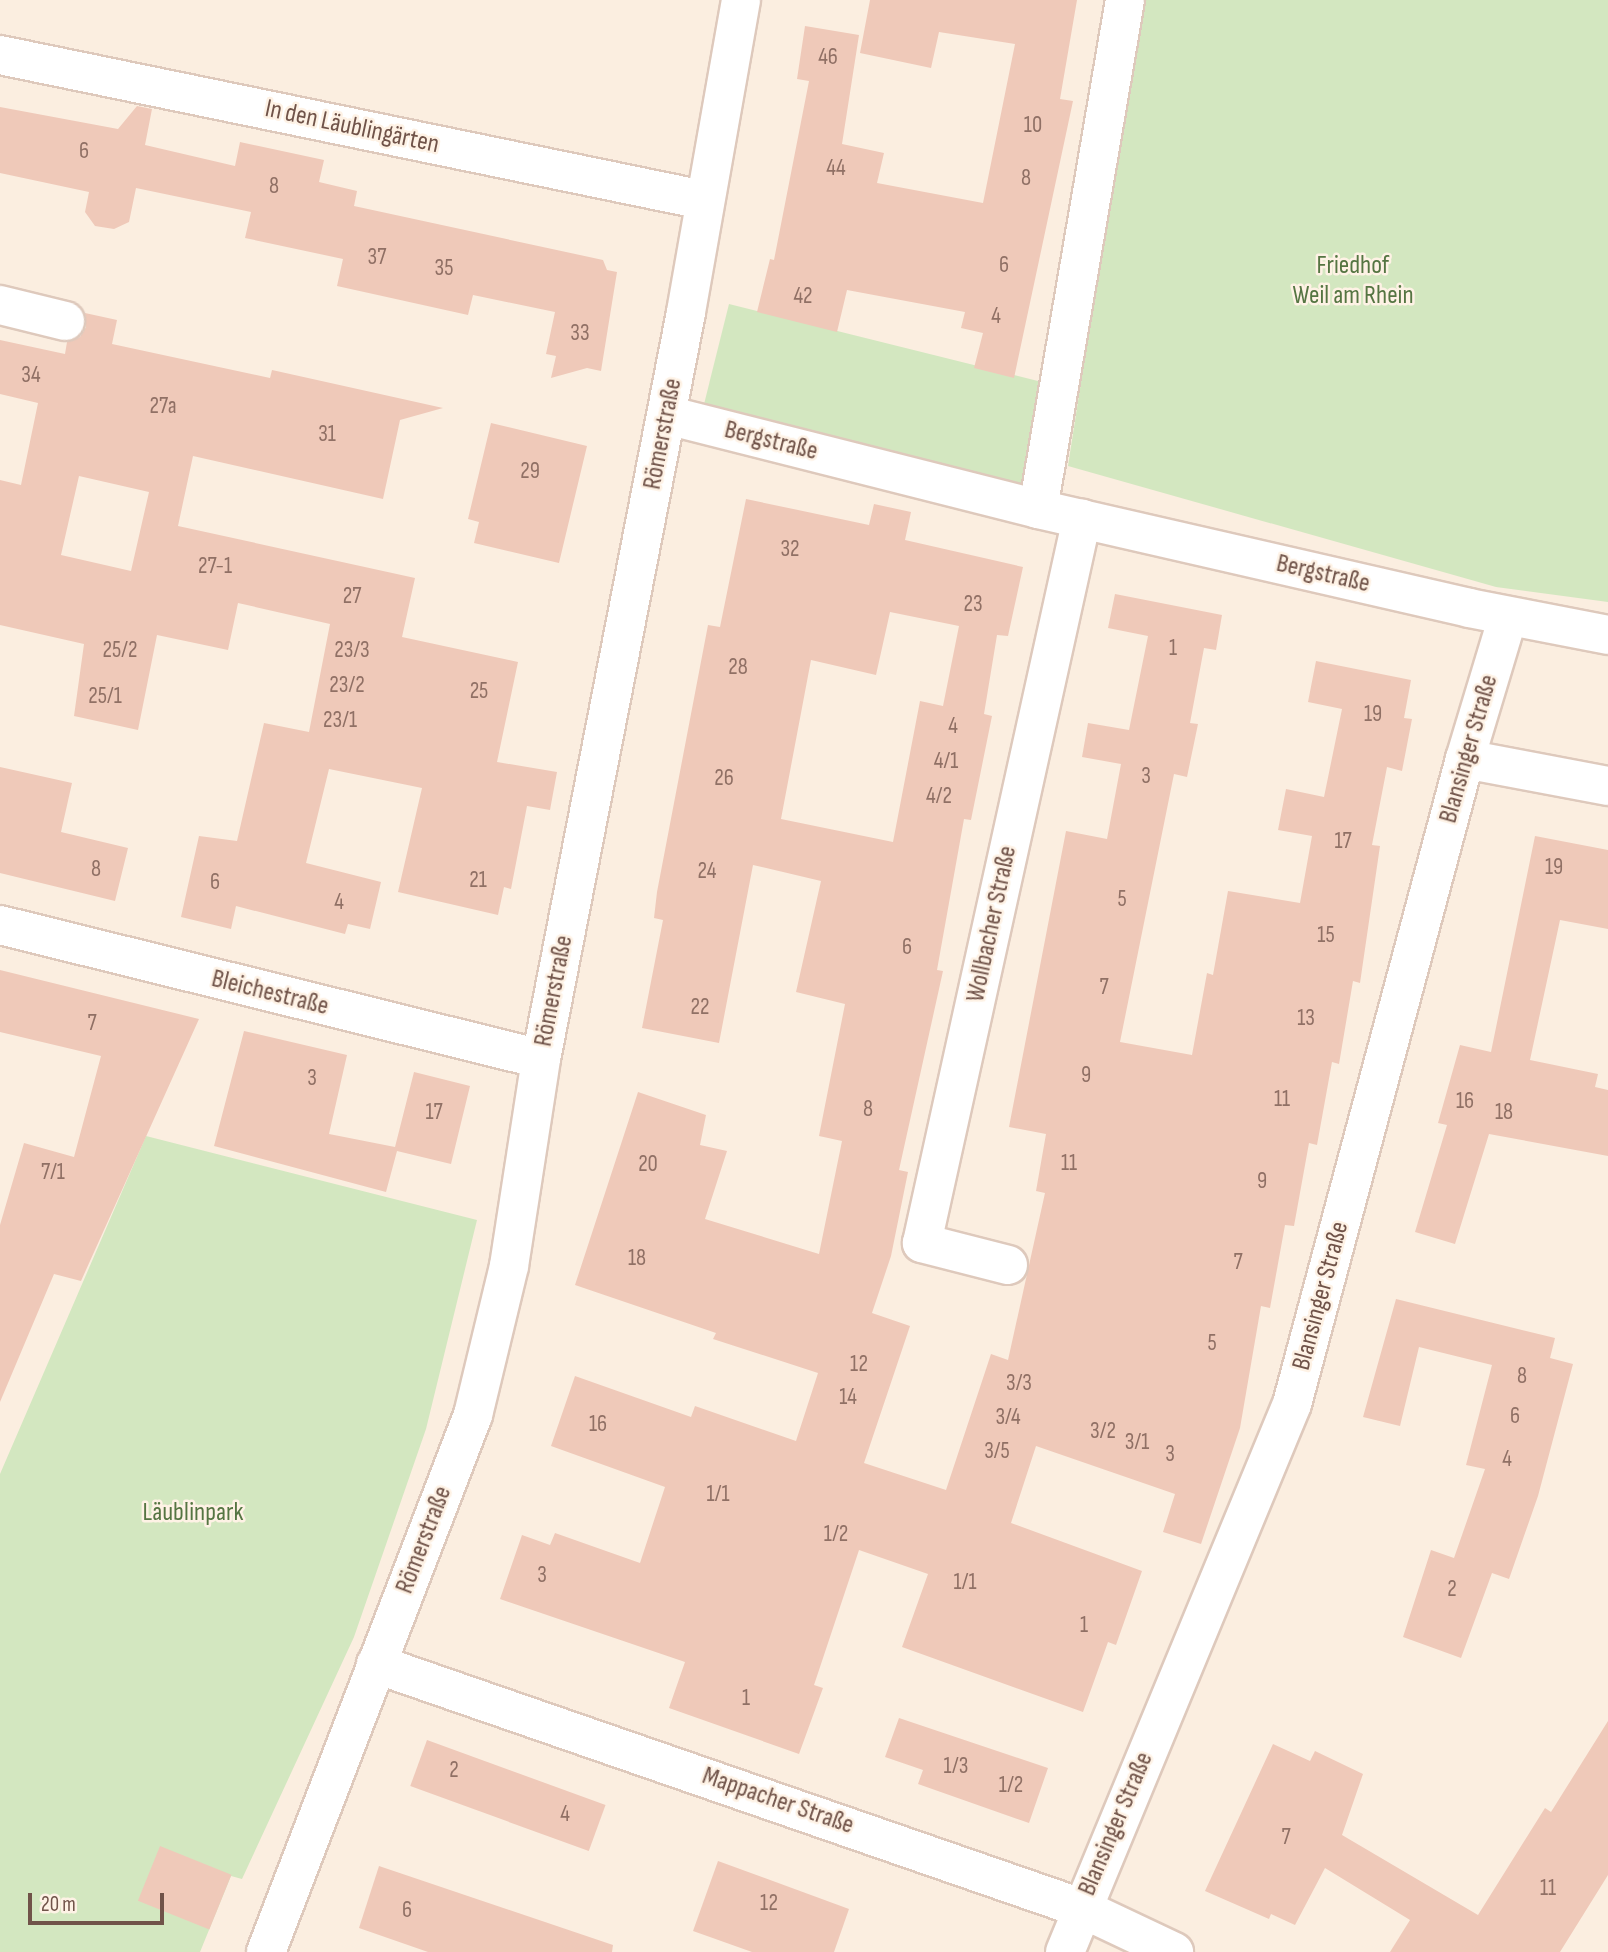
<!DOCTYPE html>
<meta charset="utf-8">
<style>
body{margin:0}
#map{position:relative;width:1608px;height:1952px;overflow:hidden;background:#fbeee0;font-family:"Sofia Sans Condensed",sans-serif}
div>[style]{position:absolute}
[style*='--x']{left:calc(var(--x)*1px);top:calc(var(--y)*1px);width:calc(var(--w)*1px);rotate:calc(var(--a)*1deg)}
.green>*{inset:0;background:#d3e7c0;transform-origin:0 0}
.building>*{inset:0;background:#efc9b9;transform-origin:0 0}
.roads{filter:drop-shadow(2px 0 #dec9bc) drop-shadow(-2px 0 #dec9bc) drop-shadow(0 2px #dec9bc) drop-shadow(0 -2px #dec9bc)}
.street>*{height:38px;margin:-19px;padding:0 19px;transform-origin:19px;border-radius:19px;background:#fff}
.secondary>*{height:38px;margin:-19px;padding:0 19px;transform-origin:19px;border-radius:19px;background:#fff}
span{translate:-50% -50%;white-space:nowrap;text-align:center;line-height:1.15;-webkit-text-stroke:5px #fef2e5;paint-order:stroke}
.number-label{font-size:23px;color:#907065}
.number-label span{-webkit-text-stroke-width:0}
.street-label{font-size:26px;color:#705349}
.park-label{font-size:26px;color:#557542}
.scale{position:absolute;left:28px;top:1893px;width:136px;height:32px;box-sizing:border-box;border:4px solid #705349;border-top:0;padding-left:9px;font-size:21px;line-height:24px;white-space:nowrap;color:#705349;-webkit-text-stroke:5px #fef2e5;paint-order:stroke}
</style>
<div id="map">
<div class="green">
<div style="clip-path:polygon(1140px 0,1608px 0,1608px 602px,1496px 587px,1068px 466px)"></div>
<div style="left:729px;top:304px;width:340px;height:123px;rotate:14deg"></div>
<div style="clip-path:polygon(146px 1136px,477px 1220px,426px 1429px,354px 1637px,242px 1879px,231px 1876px,200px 1952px,0 1952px,0 1474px)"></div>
</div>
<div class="building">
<div style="clip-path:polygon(870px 0,1077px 0,1060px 99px,1073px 101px,1014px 378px,974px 368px,983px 333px,961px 328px,965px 312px,847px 290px,837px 332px,757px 312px,770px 259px,774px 260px,809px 81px,797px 79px,805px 26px,859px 35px,842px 144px,884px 153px,877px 183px,983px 203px,1015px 44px,939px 32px,931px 68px,860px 53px)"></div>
<div style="clip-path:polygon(137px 106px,152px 109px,145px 145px,235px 166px,240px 142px,324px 160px,319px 182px,357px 191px,354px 206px,603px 260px,607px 270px,617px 272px,601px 371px,587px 368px,551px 378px,556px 356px,546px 354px,555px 312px,473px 295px,468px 315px,337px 286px,343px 259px,245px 238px,251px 212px,136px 188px,129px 222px,114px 229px,95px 226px,85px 212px,89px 192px,0 173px,0 107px,118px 129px)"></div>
<div style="clip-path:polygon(evenodd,85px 313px,117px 320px,112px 344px,270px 378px,272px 370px,443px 408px,400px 420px,383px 499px,193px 456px,178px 526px,415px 578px,402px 637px,518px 662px,497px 762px,557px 772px,550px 810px,527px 806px,511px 889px,504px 887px,498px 915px,398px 892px,422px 788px,329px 769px,306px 863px,381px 882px,370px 929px,348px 924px,345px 934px,236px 906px,231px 929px,181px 917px,199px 836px,237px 841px,264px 723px,309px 732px,330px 624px,238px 603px,228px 650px,157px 635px,138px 730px,74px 716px,84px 644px,0 625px,0 480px,21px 485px,38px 403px,0 394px,0 340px,65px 354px,67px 342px,80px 337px,86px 327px,85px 313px,79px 476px,149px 492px,131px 571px,61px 555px,79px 476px)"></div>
<div style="clip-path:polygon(491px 423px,587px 446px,559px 563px,474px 543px,479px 522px,468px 519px)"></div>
<div style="clip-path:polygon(evenodd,746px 499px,869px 525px,874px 504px,911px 512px,905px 540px,1023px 567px,1008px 636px,997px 635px,984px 714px,992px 716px,971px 820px,964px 819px,937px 970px,943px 971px,899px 1170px,908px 1172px,891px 1256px,872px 1313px,910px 1326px,864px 1463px,946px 1490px,991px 1354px,1008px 1360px,1045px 1193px,1036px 1191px,1046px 1134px,1009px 1127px,1066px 831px,1107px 839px,1121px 764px,1082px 757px,1088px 723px,1129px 730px,1148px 636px,1108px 628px,1115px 594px,1222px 615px,1216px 650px,1204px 648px,1190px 723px,1198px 724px,1187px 777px,1174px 774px,1120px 1042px,1192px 1055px,1207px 973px,1213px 975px,1228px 891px,1300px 903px,1312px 836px,1278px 830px,1286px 789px,1324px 797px,1342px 709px,1308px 702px,1316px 661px,1411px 680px,1404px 718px,1412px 719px,1402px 771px,1387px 767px,1372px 845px,1380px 846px,1360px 983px,1353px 981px,1339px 1064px,1332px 1062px,1317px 1145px,1309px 1143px,1294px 1226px,1285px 1225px,1270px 1308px,1261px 1306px,1240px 1428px,1201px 1544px,1163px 1532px,1175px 1494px,1036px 1446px,1011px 1523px,1142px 1571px,1116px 1645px,1108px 1642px,1083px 1712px,902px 1647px,928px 1574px,859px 1550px,814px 1685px,823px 1688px,799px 1754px,669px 1708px,685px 1662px,500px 1599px,522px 1535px,550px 1545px,555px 1533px,640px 1563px,665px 1487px,551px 1446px,575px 1376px,691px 1417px,695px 1406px,796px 1441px,818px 1373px,713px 1339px,716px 1333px,575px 1285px,638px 1092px,706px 1115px,700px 1145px,727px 1151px,705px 1219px,819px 1254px,842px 1141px,819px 1136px,845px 1004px,796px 992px,821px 881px,753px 865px,719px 1043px,642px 1028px,663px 920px,654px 918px,657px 892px,708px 625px,720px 627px,746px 499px,890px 612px,959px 626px,943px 706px,920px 701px,893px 842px,781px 819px,811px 660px,876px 675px,890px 612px)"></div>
<div style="clip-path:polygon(0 767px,72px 783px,61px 832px,128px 848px,115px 901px,0 873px)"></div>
<div style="clip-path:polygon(1535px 836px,1608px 850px,1608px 929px,1560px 920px,1530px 1060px,1598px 1074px,1595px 1087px,1608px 1090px,1608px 1156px,1489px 1134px,1455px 1244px,1415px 1232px,1447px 1125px,1438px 1123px,1460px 1045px,1491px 1052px)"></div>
<div style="clip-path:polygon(0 970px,199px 1019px,81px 1281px,54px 1274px,0 1402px,0 1225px,24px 1143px,74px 1157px,101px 1056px,0 1032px)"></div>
<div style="clip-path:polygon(244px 1031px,347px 1055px,329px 1134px,395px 1147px,414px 1072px,470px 1086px,451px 1164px,397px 1151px,386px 1192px,214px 1146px)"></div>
<div style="clip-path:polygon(1396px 1299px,1555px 1338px,1550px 1358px,1573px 1364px,1538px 1496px,1509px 1579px,1492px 1573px,1461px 1658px,1403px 1637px,1431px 1550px,1454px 1558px,1485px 1469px,1466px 1465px,1492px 1365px,1419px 1347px,1400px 1426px,1363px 1417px)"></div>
<div style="clip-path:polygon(899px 1718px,1048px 1768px,1029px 1823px,918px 1784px,923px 1770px,885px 1757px)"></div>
<div style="clip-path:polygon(1608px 1721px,1608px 1875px,1560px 1952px,1390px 1952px,1410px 1920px,1325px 1868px,1295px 1925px,1271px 1914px,1269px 1919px,1205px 1891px,1273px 1744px,1310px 1761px,1315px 1751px,1363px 1774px,1342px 1835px,1478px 1915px,1545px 1808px,1551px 1812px)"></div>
<div style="left:427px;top:1740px;width:190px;height:49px;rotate:20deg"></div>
<div style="left:160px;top:1846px;width:77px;height:59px;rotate:22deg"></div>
<div style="clip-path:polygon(718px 1861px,849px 1909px,834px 1952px,752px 1952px,693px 1931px)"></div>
<div style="clip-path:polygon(379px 1866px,613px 1945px,612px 1952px,428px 1952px,359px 1928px)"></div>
</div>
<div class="roads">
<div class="street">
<div style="--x:0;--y:55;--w:718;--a:11.65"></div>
<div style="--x:0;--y:305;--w:67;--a:13.8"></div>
<div style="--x:667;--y:415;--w:383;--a:14.2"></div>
<div style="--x:1038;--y:509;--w:442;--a:12.9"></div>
<div style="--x:1469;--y:608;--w:142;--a:11"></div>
<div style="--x:1038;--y:509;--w:516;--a:-80.3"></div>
<div style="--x:1465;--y:759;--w:146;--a:10.7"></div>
<div style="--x:0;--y:925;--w:557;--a:13.91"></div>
<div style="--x:1008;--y:1265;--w:89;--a:-165.7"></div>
<div style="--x:922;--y:1243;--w:742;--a:-77.55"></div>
<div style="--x:376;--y:1664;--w:746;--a:19.09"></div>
<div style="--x:1081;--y:1908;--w:103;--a:25.3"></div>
<div style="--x:1065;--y:1952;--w:593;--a:-67.5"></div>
<div style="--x:1292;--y:1404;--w:668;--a:-74.99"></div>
<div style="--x:1465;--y:759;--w:148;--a:-73.2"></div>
</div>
<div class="secondary">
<div style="--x:266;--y:1952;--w:576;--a:-68.92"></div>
<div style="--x:473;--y:1415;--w:153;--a:-76.4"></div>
<div style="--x:509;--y:1266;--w:209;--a:-81.2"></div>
<div style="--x:541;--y:1059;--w:761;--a:-79.01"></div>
<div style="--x:686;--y:312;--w:317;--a:-80"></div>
</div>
</div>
<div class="number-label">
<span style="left:828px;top:57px">46</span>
<span style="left:1033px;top:125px">10</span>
<span style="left:84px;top:151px">6</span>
<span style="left:836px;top:168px">44</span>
<span style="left:1026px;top:178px">8</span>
<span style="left:274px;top:186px">8</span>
<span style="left:377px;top:257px">37</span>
<span style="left:1004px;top:265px">6</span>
<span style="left:444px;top:268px">35</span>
<span style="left:803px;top:296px">42</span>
<span style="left:996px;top:316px">4</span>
<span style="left:580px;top:333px">33</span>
<span style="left:31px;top:375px">34</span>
<span style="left:163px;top:406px">27a</span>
<span style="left:327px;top:434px">31</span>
<span style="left:530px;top:471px">29</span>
<span style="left:790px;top:549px">32</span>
<span style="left:215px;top:566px">27-1</span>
<span style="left:352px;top:596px">27</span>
<span style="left:973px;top:604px">23</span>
<span style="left:1173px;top:648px">1</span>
<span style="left:120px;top:650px">25/2</span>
<span style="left:352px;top:650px">23/3</span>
<span style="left:738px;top:667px">28</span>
<span style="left:347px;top:685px">23/2</span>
<span style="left:479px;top:691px">25</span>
<span style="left:105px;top:696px">25/1</span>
<span style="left:1373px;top:714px">19</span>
<span style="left:340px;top:720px">23/1</span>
<span style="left:953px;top:726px">4</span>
<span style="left:946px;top:761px">4/1</span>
<span style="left:1146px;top:776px">3</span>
<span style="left:724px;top:778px">26</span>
<span style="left:939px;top:796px">4/2</span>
<span style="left:1343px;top:841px">17</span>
<span style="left:1554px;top:867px">19</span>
<span style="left:96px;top:869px">8</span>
<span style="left:707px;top:871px">24</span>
<span style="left:478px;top:880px">21</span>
<span style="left:215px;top:882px">6</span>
<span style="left:1122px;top:899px">5</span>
<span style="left:339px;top:902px">4</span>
<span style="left:1326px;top:935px">15</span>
<span style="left:907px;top:947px">6</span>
<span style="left:1104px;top:987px">7</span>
<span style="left:700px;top:1007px">22</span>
<span style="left:1306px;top:1018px">13</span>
<span style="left:92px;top:1023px">7</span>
<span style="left:1086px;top:1075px">9</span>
<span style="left:312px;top:1078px">3</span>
<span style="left:1282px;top:1099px">11</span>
<span style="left:1465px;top:1101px">16</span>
<span style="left:868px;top:1109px">8</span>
<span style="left:434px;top:1112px">17</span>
<span style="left:1504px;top:1112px">18</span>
<span style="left:1069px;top:1163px">11</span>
<span style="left:648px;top:1164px">20</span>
<span style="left:53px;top:1172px">7/1</span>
<span style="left:1262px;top:1181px">9</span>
<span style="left:637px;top:1258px">18</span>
<span style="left:1238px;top:1262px">7</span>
<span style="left:1212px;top:1343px">5</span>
<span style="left:859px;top:1364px">12</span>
<span style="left:1522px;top:1376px">8</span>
<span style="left:1019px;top:1383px">3/3</span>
<span style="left:848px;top:1397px">14</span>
<span style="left:1515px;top:1416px">6</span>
<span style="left:1008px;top:1417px">3/4</span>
<span style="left:598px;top:1424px">16</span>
<span style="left:1103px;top:1431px">3/2</span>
<span style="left:1137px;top:1442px">3/1</span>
<span style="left:997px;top:1451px">3/5</span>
<span style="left:1170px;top:1454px">3</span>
<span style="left:1507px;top:1459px">4</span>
<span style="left:718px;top:1494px">1/1</span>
<span style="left:836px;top:1534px">1/2</span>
<span style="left:542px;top:1575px">3</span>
<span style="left:965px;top:1582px">1/1</span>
<span style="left:1452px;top:1589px">2</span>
<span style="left:1084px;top:1625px">1</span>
<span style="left:746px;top:1698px">1</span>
<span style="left:956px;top:1766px">1/3</span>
<span style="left:454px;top:1770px">2</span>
<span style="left:1011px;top:1785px">1/2</span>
<span style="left:565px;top:1814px">4</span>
<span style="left:1286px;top:1837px">7</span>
<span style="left:1548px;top:1888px">11</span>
<span style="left:769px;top:1903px">12</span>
<span style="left:407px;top:1910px">6</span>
</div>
<div class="street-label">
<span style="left:352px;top:127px;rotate:12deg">In den Läublingärten</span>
<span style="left:663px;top:434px;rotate:-79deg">Römerstraße</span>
<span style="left:771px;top:441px;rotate:14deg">Bergstraße</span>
<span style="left:1323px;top:574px;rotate:13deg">Bergstraße</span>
<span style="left:1469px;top:749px;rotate:-74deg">Blansinger Straße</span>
<span style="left:992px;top:924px;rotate:-78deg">Wollbacher Straße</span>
<span style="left:554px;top:991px;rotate:-79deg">Römerstraße</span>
<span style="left:270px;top:993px;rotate:14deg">Bleichestraße</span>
<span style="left:1321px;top:1296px;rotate:-75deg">Blansinger Straße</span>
<span style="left:424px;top:1540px;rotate:-69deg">Römerstraße</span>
<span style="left:778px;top:1801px;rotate:19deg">Mappacher Straße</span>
<span style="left:1116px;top:1824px;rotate:-67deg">Blansinger Straße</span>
</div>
<div class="park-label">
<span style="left:1353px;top:281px">Friedhof<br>Weil am Rhein</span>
<span style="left:193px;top:1513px">Läublinpark</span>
</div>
<div class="scale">20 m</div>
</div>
